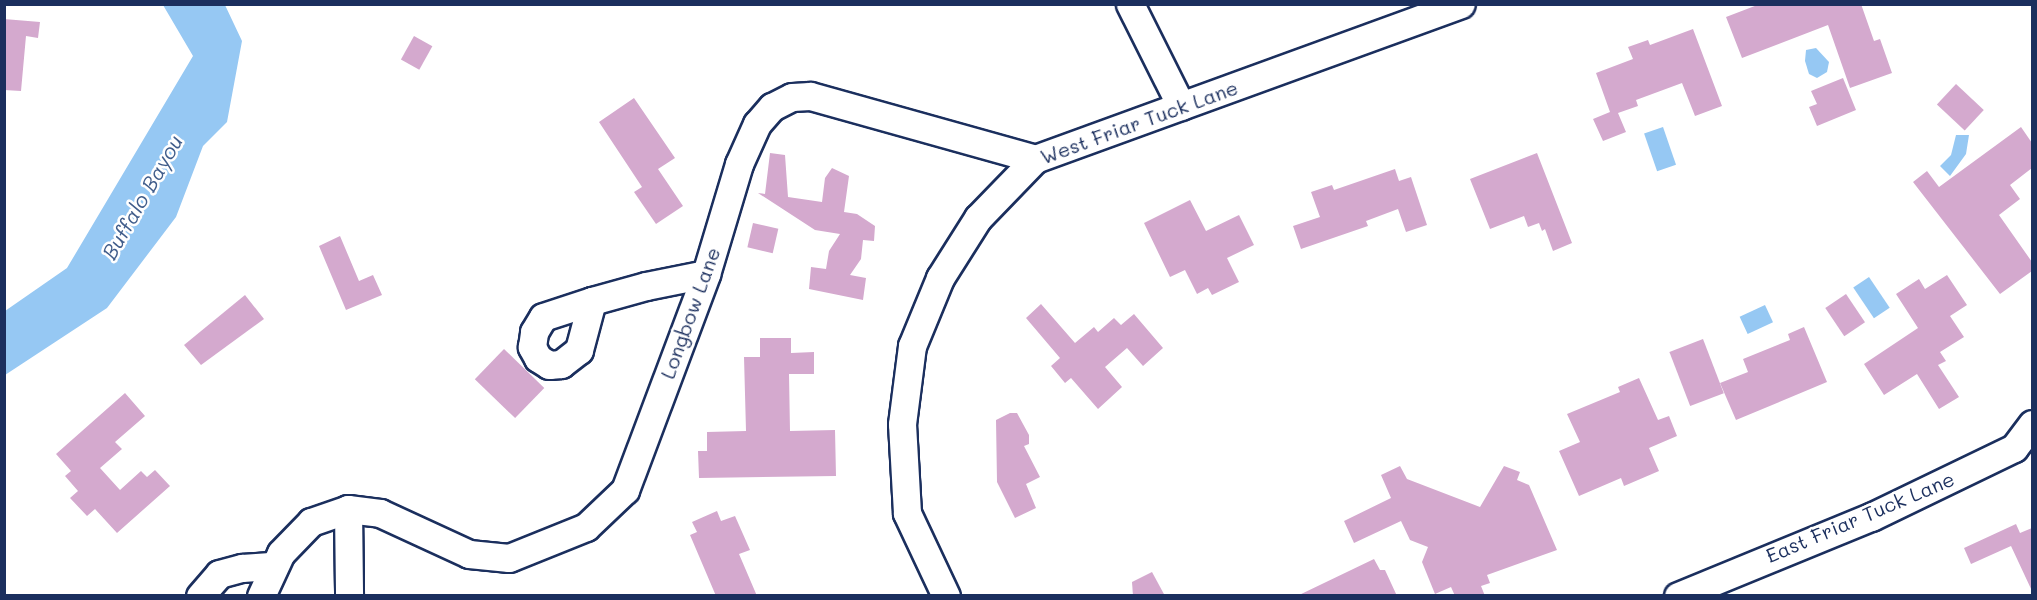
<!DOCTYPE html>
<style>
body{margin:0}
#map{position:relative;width:2037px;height:600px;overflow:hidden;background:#fff;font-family:Mali,sans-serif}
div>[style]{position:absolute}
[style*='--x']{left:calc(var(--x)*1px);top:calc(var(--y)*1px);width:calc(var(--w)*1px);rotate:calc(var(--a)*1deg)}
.water>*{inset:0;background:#96c8f3;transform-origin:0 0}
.building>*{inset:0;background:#d4a9ce;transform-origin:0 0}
.roads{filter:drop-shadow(2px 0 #1b2f5e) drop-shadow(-2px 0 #1b2f5e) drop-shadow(0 2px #1b2f5e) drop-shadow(0 -2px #1b2f5e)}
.minor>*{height:27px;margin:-13.5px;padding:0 13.5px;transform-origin:13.5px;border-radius:13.5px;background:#fff}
span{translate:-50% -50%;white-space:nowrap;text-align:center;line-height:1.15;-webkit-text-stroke:5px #fff;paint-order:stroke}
.street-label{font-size:20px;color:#1b2f5e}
.water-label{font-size:21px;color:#405d8b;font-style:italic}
.frame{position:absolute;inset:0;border:6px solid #1b2f5e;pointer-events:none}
</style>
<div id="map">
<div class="water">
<div style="clip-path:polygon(163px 5px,225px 5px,242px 41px,227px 122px,203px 146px,176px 217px,107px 308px,5px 375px,5px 311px,67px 268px,193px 56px)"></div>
<div style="clip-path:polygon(1816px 48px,1829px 62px,1827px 72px,1817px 78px,1809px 74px,1805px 61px,1806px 50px)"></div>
<div style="left:1663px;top:127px;width:40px;height:20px;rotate:71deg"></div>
<div style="clip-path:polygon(1956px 135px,1969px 135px,1966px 154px,1950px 176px,1940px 166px,1951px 155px)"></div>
<div style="left:1869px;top:277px;width:37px;height:19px;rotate:56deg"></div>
<div style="left:1765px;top:305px;width:19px;height:28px;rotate:65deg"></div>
</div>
<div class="building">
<div style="clip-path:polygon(1760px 4px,1861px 4px,1874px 41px,1880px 39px,1892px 73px,1850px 88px,1828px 25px,1742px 58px,1726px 17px)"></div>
<div style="clip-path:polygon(4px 19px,40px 22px,38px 38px,26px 36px,21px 91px,4px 90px)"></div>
<div style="clip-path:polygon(1693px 29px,1722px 106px,1695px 116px,1682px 83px,1636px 100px,1638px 106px,1618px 113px,1626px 132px,1603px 141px,1593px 119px,1610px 112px,1596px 73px,1633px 59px,1628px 47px,1648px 40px,1650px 45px)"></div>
<div style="left:414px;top:36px;width:21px;height:27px;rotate:29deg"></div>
<div style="clip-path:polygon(1843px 78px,1856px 110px,1817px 126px,1809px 107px,1817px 104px,1811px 91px)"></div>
<div style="left:1956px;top:84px;width:38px;height:28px;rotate:43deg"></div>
<div style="clip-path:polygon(634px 98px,675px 158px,658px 169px,683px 206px,656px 224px,634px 192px,642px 187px,599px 122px)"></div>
<div style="clip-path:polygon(2021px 127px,2032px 143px,2032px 168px,2010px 185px,2020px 199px,1999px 215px,2032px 262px,2032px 271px,2000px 294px,1913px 182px,1927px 171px,1939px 187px)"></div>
<div style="clip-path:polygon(770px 153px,785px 155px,788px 197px,822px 202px,825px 178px,832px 168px,849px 176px,844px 212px,857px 214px,875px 226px,874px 241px,863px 240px,861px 259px,850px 275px,866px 278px,863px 300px,809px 289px,811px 267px,826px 269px,829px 251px,840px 234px,815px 230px,758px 193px,765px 194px)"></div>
<div style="clip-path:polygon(1537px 153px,1572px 243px,1553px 251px,1545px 229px,1542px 231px,1539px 223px,1528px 227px,1524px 216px,1490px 229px,1470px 179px)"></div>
<div style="clip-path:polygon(1395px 169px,1399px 181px,1411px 177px,1427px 225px,1406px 232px,1398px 209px,1366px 221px,1368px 226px,1301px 249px,1293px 226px,1320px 217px,1311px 192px,1332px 185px,1334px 190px)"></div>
<div style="clip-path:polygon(1190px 200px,1206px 231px,1239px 215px,1254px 245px,1227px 258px,1239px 282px,1212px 295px,1208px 288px,1197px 294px,1185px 270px,1170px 277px,1144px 223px)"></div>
<div style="left:753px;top:223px;width:26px;height:25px;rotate:13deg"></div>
<div style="clip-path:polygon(340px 236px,359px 281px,373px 275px,382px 295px,346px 310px,319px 246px)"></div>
<div style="clip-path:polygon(1947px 275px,1967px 305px,1950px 316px,1964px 337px,1940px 352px,1946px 361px,1938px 365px,1959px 397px,1939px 409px,1917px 374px,1884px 395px,1864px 364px,1918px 328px,1896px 294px,1919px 279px,1925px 289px)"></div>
<div style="left:1846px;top:294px;width:34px;height:25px;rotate:56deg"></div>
<div style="clip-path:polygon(245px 295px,264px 319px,201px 365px,184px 345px)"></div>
<div style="clip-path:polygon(1041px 304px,1075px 343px,1094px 327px,1098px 332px,1114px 318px,1121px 325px,1134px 314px,1163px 348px,1143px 366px,1127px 348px,1105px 367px,1122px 387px,1098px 409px,1071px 378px,1065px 383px,1051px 366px,1060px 358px,1026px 318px)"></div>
<div style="clip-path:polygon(1804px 327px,1827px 382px,1736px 420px,1720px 383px,1748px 372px,1743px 359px,1790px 340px,1788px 334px)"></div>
<div style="clip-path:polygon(760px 338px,791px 338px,791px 353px,814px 352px,814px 374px,789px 374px,790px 431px,835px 430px,836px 476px,699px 478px,698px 451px,707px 451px,707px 432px,746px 431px,744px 357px,760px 357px)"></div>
<div style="left:1703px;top:339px;width:58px;height:36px;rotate:69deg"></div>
<div style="left:504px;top:349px;width:56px;height:42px;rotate:44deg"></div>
<div style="clip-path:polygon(1639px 378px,1658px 420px,1669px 416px,1677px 436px,1649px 448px,1659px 471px,1624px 486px,1621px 478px,1579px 496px,1559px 451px,1580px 442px,1567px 414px,1620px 392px,1618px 387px)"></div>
<div style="clip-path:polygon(125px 393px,145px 416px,115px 442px,122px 449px,100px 468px,120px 490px,141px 471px,147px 477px,155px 470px,170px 486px,117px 533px,95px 509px,87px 516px,70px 498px,78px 491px,65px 476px,71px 471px,56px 454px)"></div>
<div style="clip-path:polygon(1010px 413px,1017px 413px,1029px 435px,1029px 444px,1024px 446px,1040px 477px,1026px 484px,1036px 508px,1015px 518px,997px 482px,996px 420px)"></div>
<div style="clip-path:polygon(1400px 466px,1407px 479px,1480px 507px,1504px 466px,1520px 472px,1517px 480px,1529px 485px,1557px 550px,1487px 575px,1490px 583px,1481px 586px,1485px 596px,1455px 596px,1451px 587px,1435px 594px,1422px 562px,1428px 547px,1410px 540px,1401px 521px,1354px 543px,1344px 521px,1391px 498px,1381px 475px)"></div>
<div style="clip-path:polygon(717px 511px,721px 521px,735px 516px,750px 550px,739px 554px,757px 596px,716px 596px,690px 535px,697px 532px,692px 522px)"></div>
<div style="clip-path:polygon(2016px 524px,2020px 533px,2032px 528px,2032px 591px,2011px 546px,1971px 564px,1964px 548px)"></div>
<div style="clip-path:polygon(1374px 559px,1380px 570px,1385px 570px,1397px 596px,1297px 596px)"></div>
<div style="clip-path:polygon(1152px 572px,1165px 596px,1133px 596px,1132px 582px)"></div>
</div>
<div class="roads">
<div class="minor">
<div style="--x:1130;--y:4;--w:114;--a:63.4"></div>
<div style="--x:592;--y:301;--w:51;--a:104.9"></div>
<div style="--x:579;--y:350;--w:23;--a:142"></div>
<div style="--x:561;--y:364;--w:12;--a:175"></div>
<div style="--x:549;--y:365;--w:13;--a:-148"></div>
<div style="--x:538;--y:358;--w:13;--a:-119"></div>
<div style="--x:532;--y:347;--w:15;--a:-82"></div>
<div style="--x:534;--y:332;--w:17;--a:-59"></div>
<div style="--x:543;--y:317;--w:52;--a:-18.1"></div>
<div style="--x:592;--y:301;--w:56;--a:-15.5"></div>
<div style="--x:646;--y:286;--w:61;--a:-11.3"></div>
<div style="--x:348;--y:509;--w:32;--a:7"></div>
<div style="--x:380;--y:513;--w:98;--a:24.7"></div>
<div style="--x:469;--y:554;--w:40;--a:5.7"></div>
<div style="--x:509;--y:558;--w:83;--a:-21.9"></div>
<div style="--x:586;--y:527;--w:54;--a:-43.5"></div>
<div style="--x:625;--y:490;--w:231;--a:-69.4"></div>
<div style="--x:706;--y:274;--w:115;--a:-73.3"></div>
<div style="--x:739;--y:164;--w:44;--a:-65.8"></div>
<div style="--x:757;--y:124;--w:23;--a:-49"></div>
<div style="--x:772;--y:107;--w:22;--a:-27"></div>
<div style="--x:792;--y:97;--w:18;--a:-3"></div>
<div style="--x:810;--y:96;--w:234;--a:15.6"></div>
<div style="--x:200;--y:596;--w:29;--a:-49"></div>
<div style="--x:219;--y:574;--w:24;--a:-15"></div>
<div style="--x:242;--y:568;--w:32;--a:-4"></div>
<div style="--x:261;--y:596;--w:47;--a:-65.1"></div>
<div style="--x:281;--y:553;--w:43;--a:-45.9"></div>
<div style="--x:311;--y:522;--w:39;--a:-19"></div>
<div style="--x:348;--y:509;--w:87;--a:89.3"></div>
<div style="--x:946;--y:596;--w:92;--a:-115.2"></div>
<div style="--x:907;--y:513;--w:89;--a:-93.2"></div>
<div style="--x:902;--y:424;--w:79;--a:-82.7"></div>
<div style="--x:912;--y:346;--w:74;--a:-67.6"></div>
<div style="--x:940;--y:278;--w:71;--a:-57.7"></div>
<div style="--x:978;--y:218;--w:82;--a:-46"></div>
<div style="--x:1035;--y:159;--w:453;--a:-20"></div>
<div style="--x:1678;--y:596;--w:209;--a:-22.3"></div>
<div style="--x:1871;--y:517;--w:159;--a:-25.8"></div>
<div style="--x:2014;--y:448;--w:30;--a:-53"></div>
</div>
</div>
<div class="street-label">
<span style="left:1139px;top:122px;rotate:-20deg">West Friar Tuck Lane</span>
<span style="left:690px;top:313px;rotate:-70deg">Longbow Lane</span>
<span style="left:1860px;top:517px;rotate:-23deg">East Friar Tuck Lane</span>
</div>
<div class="water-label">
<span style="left:142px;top:197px;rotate:-60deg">Buffalo Bayou</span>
</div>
<div class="frame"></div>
</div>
